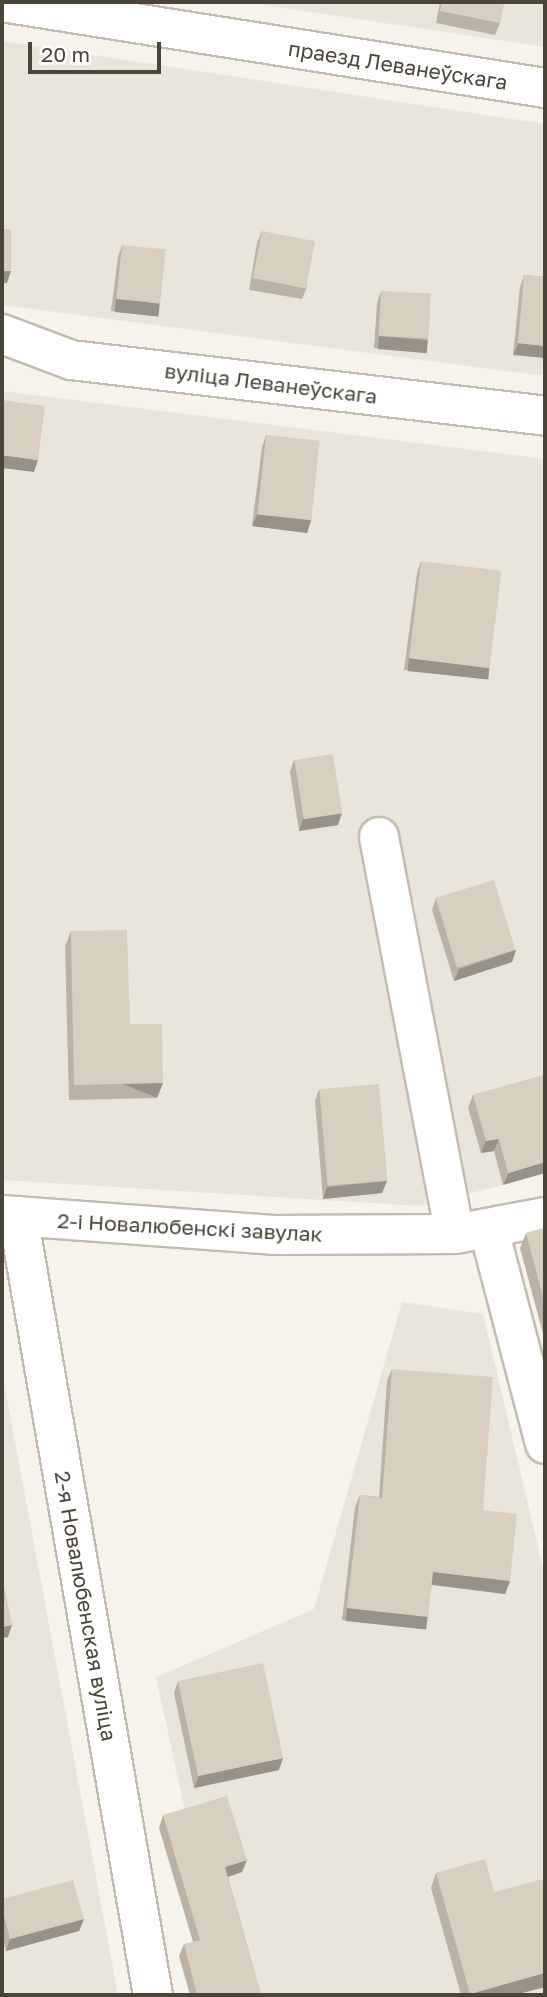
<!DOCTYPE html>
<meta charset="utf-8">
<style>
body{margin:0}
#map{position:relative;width:547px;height:1997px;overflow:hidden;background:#f6f3ec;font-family:"Golos Text",sans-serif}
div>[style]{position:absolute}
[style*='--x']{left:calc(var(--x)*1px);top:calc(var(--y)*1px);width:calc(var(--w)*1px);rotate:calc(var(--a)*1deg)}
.residential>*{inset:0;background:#eae5da}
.roads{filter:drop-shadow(2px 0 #c2bbae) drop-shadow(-2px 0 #c2bbae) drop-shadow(0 2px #c2bbae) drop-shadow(0 -2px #c2bbae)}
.minor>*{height:38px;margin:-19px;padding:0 19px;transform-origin:19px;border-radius:19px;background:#fff}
.wall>*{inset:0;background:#bab2a6}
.shaded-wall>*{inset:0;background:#979187;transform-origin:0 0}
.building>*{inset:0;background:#d8cfc1;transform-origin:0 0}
span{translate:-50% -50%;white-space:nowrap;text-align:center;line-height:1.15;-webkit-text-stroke:6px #fff;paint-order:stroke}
.street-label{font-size:21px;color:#4b4439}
.frame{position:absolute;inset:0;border:4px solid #4b4439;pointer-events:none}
.scale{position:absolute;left:28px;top:42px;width:133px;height:32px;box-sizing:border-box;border:4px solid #4b4439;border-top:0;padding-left:9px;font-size:21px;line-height:24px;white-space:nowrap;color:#4b4439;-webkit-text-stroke:5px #fff;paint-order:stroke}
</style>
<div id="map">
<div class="residential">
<div style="clip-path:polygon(244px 2px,545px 2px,545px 47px)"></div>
<div style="clip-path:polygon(2px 41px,545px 124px,545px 376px,2px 305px)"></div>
<div style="clip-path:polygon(2px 391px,545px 459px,545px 1174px,420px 1206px,2px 1180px)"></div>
<div style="clip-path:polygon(402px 1302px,483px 1314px,545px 1576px,545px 1995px,225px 1995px,156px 1677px,314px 1609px)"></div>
<div style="clip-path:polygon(2px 1372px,118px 1995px,2px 1995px)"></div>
</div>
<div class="roads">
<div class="minor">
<div style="--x:2;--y:2;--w:550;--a:9"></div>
<div style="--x:2;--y:334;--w:74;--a:20.6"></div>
<div style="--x:71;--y:360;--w:477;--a:6.7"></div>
<div style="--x:379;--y:837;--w:404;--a:79.2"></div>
<div style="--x:2;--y:1215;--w:272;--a:4.2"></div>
<div style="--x:273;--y:1235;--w:182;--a:-0.3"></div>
<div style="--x:455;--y:1234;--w:92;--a:-10.7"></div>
<div style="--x:18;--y:1216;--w:791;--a:80.17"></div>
<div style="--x:489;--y:1230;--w:221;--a:75.3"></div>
</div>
</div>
<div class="wall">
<div style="clip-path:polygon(440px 2px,504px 2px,500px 23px,495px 35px,436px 23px)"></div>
<div style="clip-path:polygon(262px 231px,307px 287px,302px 299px,249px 290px,257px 243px)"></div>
<div style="clip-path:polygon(122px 245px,156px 316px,111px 311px,118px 257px)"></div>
<div style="clip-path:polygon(524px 275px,545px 277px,513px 355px,520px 287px)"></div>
<div style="clip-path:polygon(381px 291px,428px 340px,424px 352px,374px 348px,377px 303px)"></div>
<div style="clip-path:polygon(266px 435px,311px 520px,307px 533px,252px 526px,262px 447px)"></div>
<div style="clip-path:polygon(421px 561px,485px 679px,404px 670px,417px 573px)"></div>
<div style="clip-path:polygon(294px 760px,338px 825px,299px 831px,290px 772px)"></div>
<div style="clip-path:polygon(436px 898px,516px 950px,512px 962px,454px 981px,432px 910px)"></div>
<div style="clip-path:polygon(71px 931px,130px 1024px,163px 1083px,157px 1098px,69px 1100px,65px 946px)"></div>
<div style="clip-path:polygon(545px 1075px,503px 1185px,494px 1151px,481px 1153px,468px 1108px,473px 1095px)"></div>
<div style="clip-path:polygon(319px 1089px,387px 1181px,382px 1193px,323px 1199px,315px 1101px)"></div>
<div style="clip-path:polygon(545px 1228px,545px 1341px,520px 1248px,526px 1233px)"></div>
<div style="clip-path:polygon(392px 1369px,483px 1510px,510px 1581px,505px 1594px,431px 1585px,428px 1617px,423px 1629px,342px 1620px,355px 1507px,360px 1495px,379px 1497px,387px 1381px)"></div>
<div style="clip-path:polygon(178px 1681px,279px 1770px,194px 1788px,174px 1693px)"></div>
<div style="clip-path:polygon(163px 1815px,242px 1872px,228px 1877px,261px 1995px,190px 1995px,179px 1956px,184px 1944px,193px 1942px,159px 1828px)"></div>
<div style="clip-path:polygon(436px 1873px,494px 1892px,545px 1886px,545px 1987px,514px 1995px,461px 1995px,431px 1888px)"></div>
<div style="clip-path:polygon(2px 1899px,84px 1919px,79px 1931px,6px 1951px,2px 1937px)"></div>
</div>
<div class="shaded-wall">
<div style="clip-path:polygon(2px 271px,11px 271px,7px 283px,2px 283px)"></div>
<div style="left:116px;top:299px;width:44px;height:13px;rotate:6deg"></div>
<div style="left:379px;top:336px;width:49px;height:13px;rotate:5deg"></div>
<div style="clip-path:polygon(518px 343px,545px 346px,545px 358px,513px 355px)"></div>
<div style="clip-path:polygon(2px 455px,38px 460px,34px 472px,2px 468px)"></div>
<div style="clip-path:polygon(257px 514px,311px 520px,307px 533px,252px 526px)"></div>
<div style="left:409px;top:658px;width:81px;height:13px;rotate:6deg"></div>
<div style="clip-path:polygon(342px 813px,338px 825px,299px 831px,303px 819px)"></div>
<div style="clip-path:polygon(516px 950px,512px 962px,454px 981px,459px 969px)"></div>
<div style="left:163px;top:1083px;width:16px;height:89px;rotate:112deg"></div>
<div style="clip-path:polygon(499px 1139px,494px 1151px,481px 1153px,486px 1141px)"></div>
<div style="clip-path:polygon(545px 1162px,545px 1173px,503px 1185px,508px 1173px)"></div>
<div style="clip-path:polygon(387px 1181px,382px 1193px,323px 1199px,327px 1187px)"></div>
<div style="clip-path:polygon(433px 1572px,510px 1581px,505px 1594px,428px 1584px)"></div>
<div style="left:347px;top:1608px;width:81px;height:13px;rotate:6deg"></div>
<div style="clip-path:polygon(12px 1625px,8px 1637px,2px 1638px,2px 1627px)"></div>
<div style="clip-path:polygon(283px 1758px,279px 1770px,194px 1788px,199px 1776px)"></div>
<div style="clip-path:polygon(247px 1860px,242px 1872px,221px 1879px,225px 1867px)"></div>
<div style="clip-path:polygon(84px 1919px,79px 1931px,6px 1951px,10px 1939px)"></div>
<div style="clip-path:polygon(545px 1973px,545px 1987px,514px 1995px,469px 1995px,470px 1994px)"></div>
</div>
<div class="building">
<div style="clip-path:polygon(442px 2px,504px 2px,500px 23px,440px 11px)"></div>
<div style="left:2px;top:229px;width:9px;height:42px"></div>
<div style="left:262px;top:231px;width:54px;height:48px;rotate:11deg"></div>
<div style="left:122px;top:245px;width:44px;height:54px;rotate:6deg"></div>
<div style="clip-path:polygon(524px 275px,545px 277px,545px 346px,518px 343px)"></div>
<div style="left:381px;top:291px;width:50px;height:45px;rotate:3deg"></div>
<div style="clip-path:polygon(2px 400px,45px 406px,38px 460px,2px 455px)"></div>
<div style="left:266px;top:435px;width:54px;height:80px;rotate:6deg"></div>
<div style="left:421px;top:561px;width:81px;height:98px;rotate:7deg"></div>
<div style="left:333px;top:754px;width:60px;height:39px;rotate:81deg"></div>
<div style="left:494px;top:880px;width:73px;height:61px;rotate:73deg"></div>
<div style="clip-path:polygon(127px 930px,130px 1024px,162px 1024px,163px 1083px,74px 1085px,71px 931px)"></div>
<div style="clip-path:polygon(545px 1075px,545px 1162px,508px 1173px,499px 1139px,486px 1141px,473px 1095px)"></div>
<div style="left:379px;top:1084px;width:97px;height:60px;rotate:85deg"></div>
<div style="clip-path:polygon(545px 1228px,545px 1305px,526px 1233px)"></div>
<div style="clip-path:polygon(392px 1369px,493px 1377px,483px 1510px,517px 1514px,510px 1581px,433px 1572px,428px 1617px,347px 1608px,360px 1495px,382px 1498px)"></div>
<div style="clip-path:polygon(3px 1580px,12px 1625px,2px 1627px,2px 1581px)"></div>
<div style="left:263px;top:1663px;width:97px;height:87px;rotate:78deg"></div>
<div style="clip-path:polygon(227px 1796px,247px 1860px,225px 1867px,261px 1995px,197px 1995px,184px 1944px,200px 1940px,163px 1815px)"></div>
<div style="clip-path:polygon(485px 1859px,494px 1892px,543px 1879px,545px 1886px,545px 1973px,470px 1994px,436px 1873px)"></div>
<div style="clip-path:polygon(73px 1880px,84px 1919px,10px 1939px,2px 1908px,2px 1899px)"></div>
</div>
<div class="street-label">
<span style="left:398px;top:65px;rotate:9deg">праезд Леванеўскага</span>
<span style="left:271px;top:383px;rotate:7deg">вуліца Леванеўскага</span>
<span style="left:190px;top:1227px;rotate:3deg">2-і Новалюбенскі завулак</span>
<span style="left:86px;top:1606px;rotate:80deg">2-я Новалюбенская вуліца</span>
</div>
<div class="frame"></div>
<div class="scale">20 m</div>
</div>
